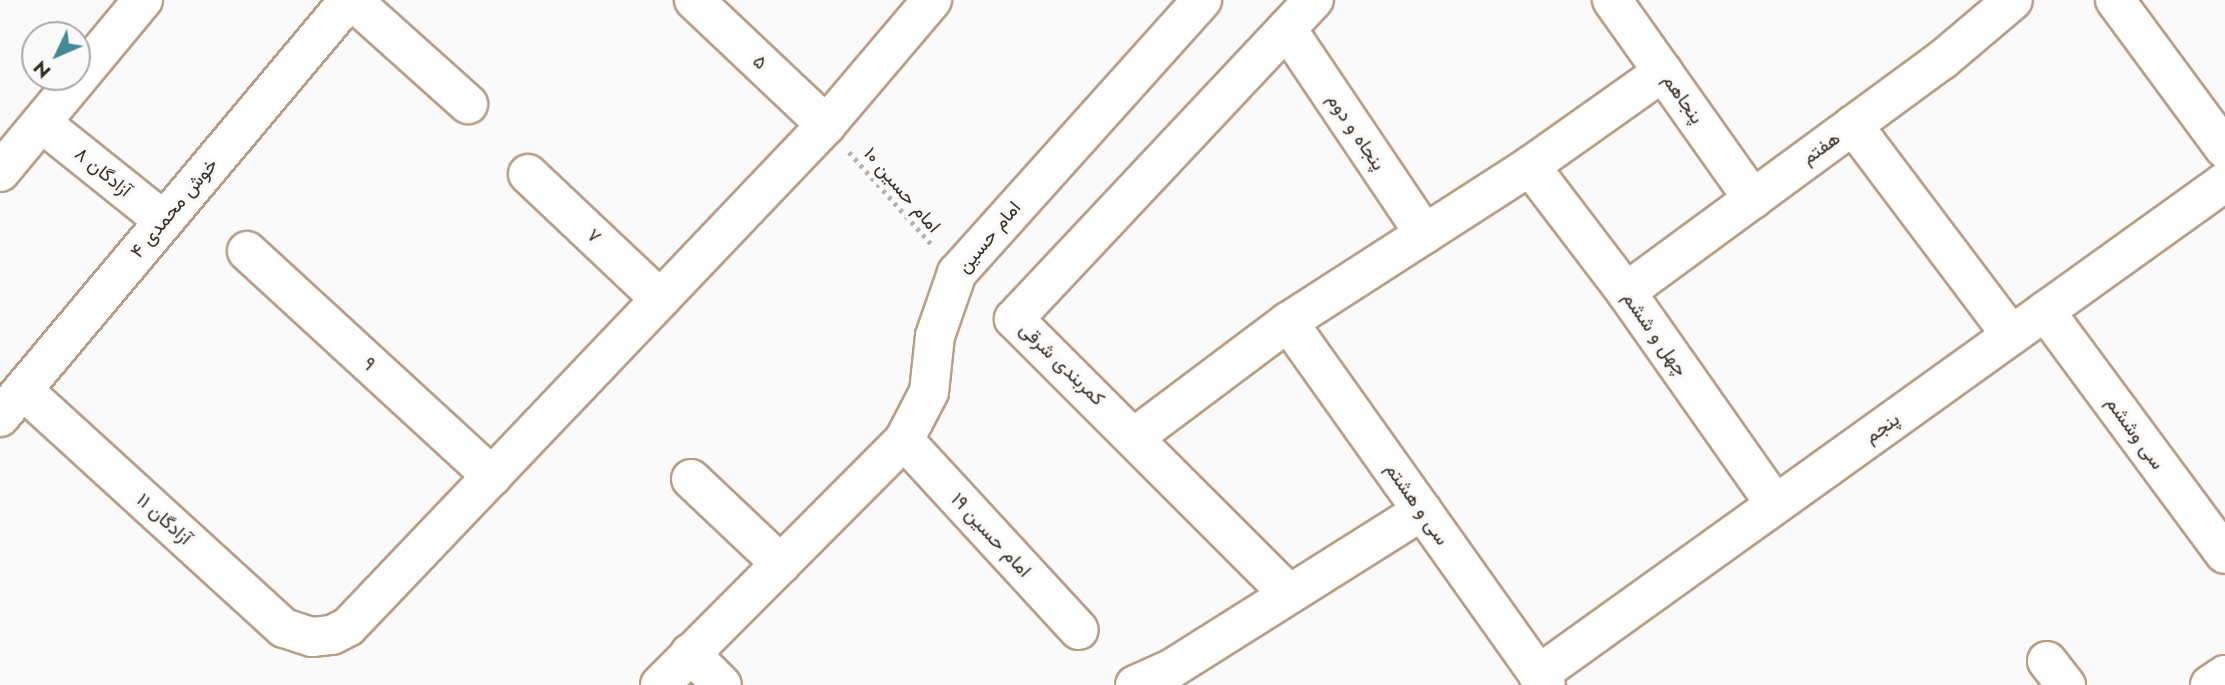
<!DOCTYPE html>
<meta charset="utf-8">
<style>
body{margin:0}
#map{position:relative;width:2225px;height:685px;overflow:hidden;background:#fafafa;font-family:Jost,Vazirmatn,sans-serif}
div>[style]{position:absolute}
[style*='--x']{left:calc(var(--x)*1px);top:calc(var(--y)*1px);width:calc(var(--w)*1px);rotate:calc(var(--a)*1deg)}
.path>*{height:4.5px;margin-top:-2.25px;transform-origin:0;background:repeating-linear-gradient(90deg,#b6b2ae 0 3.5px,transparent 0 8.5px)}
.roads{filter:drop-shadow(2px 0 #b99e84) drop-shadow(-2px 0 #b99e84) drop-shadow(0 2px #b99e84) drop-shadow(0 -2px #b99e84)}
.minor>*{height:38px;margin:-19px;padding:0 19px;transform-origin:19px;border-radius:19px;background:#fff}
span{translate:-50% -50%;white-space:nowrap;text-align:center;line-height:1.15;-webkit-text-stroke:7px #fafafa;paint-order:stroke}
.street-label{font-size:19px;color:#372c22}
.north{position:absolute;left:21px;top:21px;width:70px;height:70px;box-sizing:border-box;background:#fafafa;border:2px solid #aca8a4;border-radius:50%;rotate:226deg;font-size:19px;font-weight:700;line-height:28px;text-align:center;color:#372c22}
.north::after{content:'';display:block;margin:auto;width:24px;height:32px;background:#458997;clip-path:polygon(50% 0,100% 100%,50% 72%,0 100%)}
</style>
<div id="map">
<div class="path">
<div style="--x:849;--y:152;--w:127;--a:48.2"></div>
</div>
<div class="roads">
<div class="minor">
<div style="--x:352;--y:0;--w:156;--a:41.9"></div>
<div style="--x:694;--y:0;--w:182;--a:43.4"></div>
<div style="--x:1612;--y:0;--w:244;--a:54.7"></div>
<div style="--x:2115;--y:0;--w:185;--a:53.6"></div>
<div style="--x:1287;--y:29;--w:247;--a:56.1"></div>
<div style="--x:43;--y:124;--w:155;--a:38.7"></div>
<div style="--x:1853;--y:125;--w:263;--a:53"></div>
<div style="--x:1530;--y:166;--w:158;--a:52.7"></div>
<div style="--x:1626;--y:292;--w:259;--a:54.9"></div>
<div style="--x:0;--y:172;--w:224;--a:-50.3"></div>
<div style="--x:528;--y:174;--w:182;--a:43.4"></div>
<div style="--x:247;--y:251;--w:333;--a:42.6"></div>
<div style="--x:1626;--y:292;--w:391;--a:-36.3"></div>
<div style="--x:1941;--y:61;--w:94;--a:-40.3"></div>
<div style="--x:2045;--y:311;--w:302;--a:53.5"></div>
<div style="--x:1288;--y:322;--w:445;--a:54.6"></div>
<div style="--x:23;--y:390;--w:353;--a:42.4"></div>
<div style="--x:284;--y:628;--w:29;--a:18"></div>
<div style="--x:312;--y:637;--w:20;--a:-6"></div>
<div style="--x:332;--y:635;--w:18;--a:-27"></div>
<div style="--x:348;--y:627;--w:693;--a:-46.4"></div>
<div style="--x:826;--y:125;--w:164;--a:-49.7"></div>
<div style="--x:0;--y:417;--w:544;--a:-50.07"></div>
<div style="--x:1136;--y:436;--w:190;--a:-36.9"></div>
<div style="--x:1288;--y:322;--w:288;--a:-32.8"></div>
<div style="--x:1530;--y:166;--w:163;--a:-35.3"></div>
<div style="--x:904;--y:440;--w:258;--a:47.4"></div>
<div style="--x:691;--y:479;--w:124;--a:43.4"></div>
<div style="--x:1289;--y:594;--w:389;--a:-135"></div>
<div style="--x:1014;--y:319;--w:438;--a:-46.8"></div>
<div style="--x:690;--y:653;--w:45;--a:45"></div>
<div style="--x:2047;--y:661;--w:31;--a:52"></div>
<div style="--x:1538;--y:675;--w:846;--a:-35.66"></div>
<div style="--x:660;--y:685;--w:346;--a:-45.1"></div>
<div style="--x:904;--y:440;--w:54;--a:-62.5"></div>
<div style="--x:929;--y:392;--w:56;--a:-83.9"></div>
<div style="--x:935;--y:336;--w:67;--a:-70.8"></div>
<div style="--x:957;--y:273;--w:367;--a:-48.1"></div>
<div style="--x:1135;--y:685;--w:39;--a:-24"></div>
<div style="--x:1171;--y:669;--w:297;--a:-32.2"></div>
<div style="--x:2210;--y:685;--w:18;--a:-34"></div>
</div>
</div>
<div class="street-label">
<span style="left:760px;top:62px;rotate:44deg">۵</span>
<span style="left:1683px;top:99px;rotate:55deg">پنجاهم</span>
<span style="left:1356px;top:132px;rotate:56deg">پنجاه و دوم</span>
<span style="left:1821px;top:148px;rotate:-36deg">هفتم</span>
<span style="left:103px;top:172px;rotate:39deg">آزادگان ۸</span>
<span style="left:902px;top:190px;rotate:49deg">امام حسین ۱۰</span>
<span style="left:174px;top:208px;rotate:-50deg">خوش محمدی ۴</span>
<span style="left:594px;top:236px;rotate:43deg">۷</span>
<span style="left:989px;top:237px;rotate:-50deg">امام حسین</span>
<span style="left:1655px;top:334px;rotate:55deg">چهل و ششم</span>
<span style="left:369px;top:364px;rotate:43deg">۹</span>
<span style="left:1062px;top:364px;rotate:44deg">کمربندی شرقی</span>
<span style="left:1882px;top:428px;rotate:-36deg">پنجم</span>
<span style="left:2135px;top:433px;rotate:54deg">سی وششم</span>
<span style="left:1417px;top:504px;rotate:55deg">سی و هشتم</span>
<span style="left:164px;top:519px;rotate:42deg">آزادگان ۱۱</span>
<span style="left:991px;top:535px;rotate:47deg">امام حسین ۱۹</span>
</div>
<div class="north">N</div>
</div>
